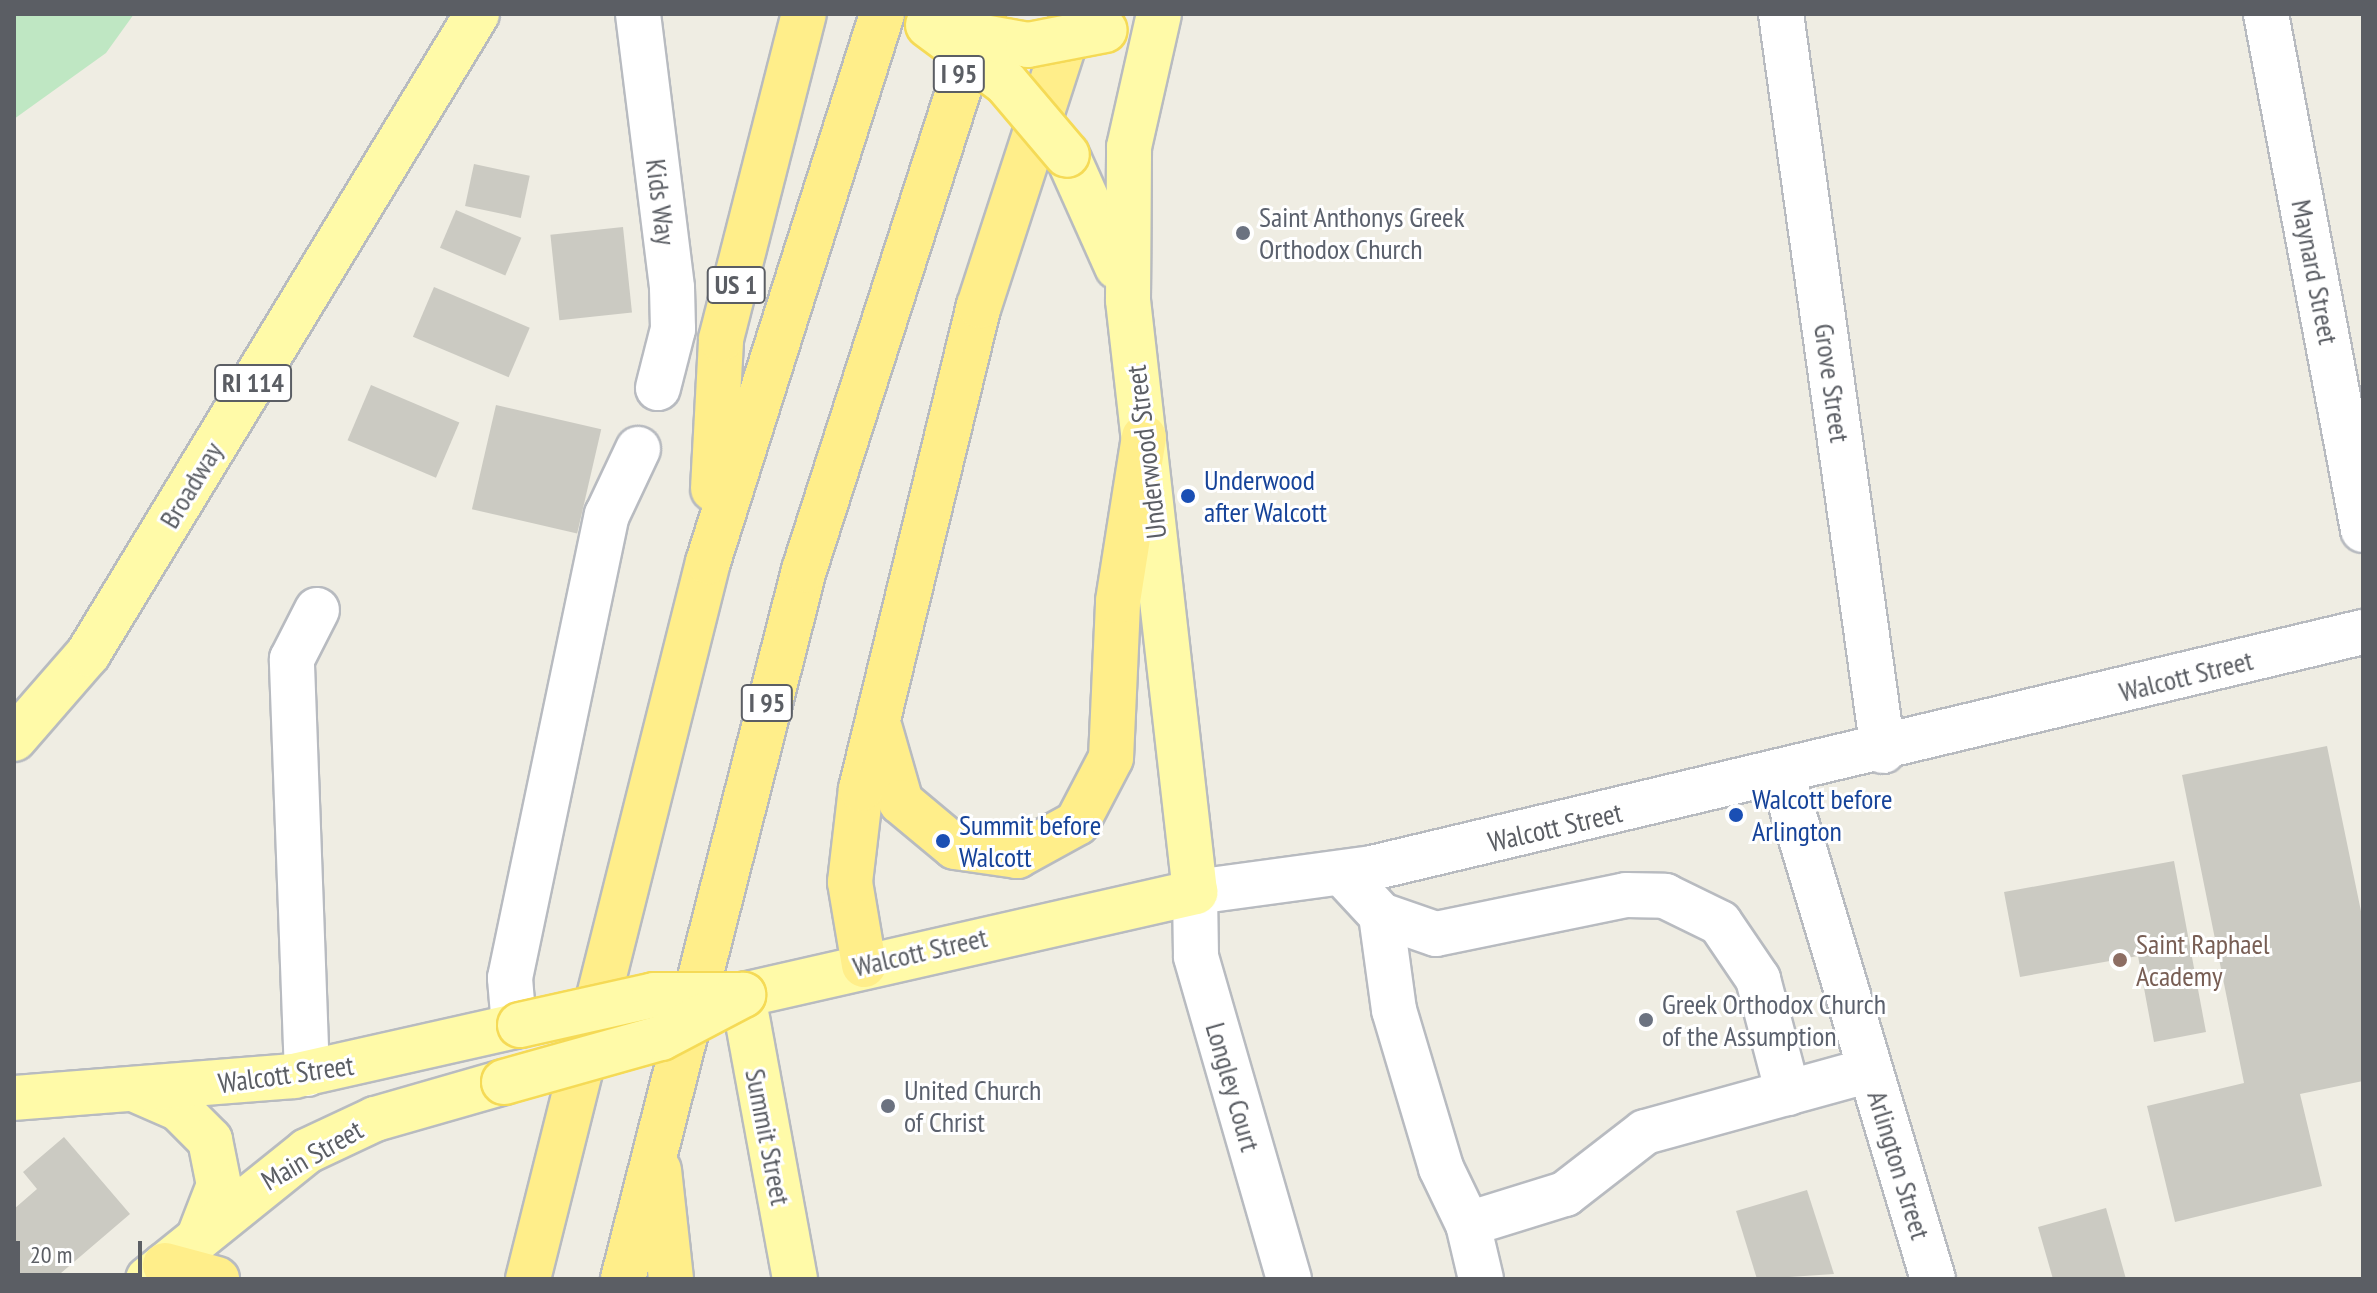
<!DOCTYPE html>
<style>
body{margin:0}
#map{position:relative;width:2377px;height:1293px;overflow:hidden;background:#efede3;font-family:"PT Sans Narrow",sans-serif}
div>[style]{position:absolute}
[style*='--x']{left:calc(var(--x)*1px);top:calc(var(--y)*1px);width:calc(var(--w)*1px);rotate:calc(var(--a)*1deg)}
.green>*{inset:0;background:#bfe7c3}
.building>*{inset:0;background:#cbcac2;transform-origin:0 0}
.roads{filter:drop-shadow(2px 0 #b8bbc0) drop-shadow(-2px 0 #b8bbc0) drop-shadow(0 2px #b8bbc0) drop-shadow(0 -2px #b8bbc0)}
.minor>*{height:44px;margin:-22px;padding:0 22px;transform-origin:22px;border-radius:22px;background:#fff}
.major>*{height:44px;margin:-22px;padding:0 22px;transform-origin:22px;border-radius:22px;background:#fffaa8}
.highway>*{height:44px;margin:-22px;padding:0 22px;transform-origin:22px;border-radius:22px;background:#ffee8a}
.bridges{filter:drop-shadow(2px 0 #f5da56) drop-shadow(-2px 0 #f5da56) drop-shadow(0 2px #f5da56) drop-shadow(0 -2px #f5da56)}
.major-bridge>*{height:44px;margin:-22px;padding:0 22px;transform-origin:22px;border-radius:22px;background:#fffaa8}
.dots>*{width:22px;height:22px;translate:-50% -50%;box-sizing:border-box;border:4px solid #fff;border-radius:50%}
span{translate:-50% -50%;white-space:nowrap;text-align:center;line-height:1.15;-webkit-text-stroke:6px #fff;paint-order:stroke}
.shield-label span{padding:2px 6px;background:#fff;border:2px solid;border-radius:6px;-webkit-text-stroke-width:0}
.shield-label{font-size:26px;color:#5b5e64;font-weight:700}
.street-label{font-size:28px;color:#5b5e64}
.worship-label{font-size:28px;color:#5b616d}
.left{translate:0 -50%;text-align:left}
.transit-label{font-size:28px;color:#164399}
.education-label{font-size:28px;color:#785e54}
.frame{position:absolute;inset:0;border:16px solid #5b5e64;pointer-events:none}
.scale{position:absolute;left:16px;top:1241px;width:126px;height:36px;box-sizing:border-box;border:4px solid #5b5e64;border-top:0;padding-left:10px;font-size:24px;line-height:28px;white-space:nowrap;color:#5b5e64;-webkit-text-stroke:6px #fff;paint-order:stroke}
</style>
<div id="map">
<div class="green">
<div style="clip-path:polygon(14px 14px,134px 14px,106px 53px,14px 119px)"></div>
</div>
<div class="building">
<div style="left:474px;top:164px;width:57px;height:43px;rotate:12deg"></div>
<div style="left:456px;top:210px;width:71px;height:41px;rotate:23deg"></div>
<div style="left:623px;top:227px;width:86px;height:73px;rotate:84deg"></div>
<div style="left:434px;top:287px;width:104px;height:54px;rotate:23deg"></div>
<div style="left:371px;top:385px;width:96px;height:60px;rotate:23deg"></div>
<div style="left:496px;top:405px;width:108px;height:107px;rotate:13deg"></div>
<div style="clip-path:polygon(2327px 746px,2363px 921px,2363px 1081px,2300px 1094px,2322px 1186px,2175px 1222px,2147px 1106px,2244px 1083px,2182px 775px)"></div>
<div style="clip-path:polygon(2174px 861px,2206px 1032px,2154px 1042px,2138px 956px,2020px 977px,2004px 892px)"></div>
<div style="clip-path:polygon(64px 1137px,130px 1214px,54px 1279px,23px 1279px,14px 1268px,14px 1209px,37px 1189px,23px 1172px)"></div>
<div style="clip-path:polygon(1807px 1190px,1834px 1274px,1757px 1279px,1736px 1211px)"></div>
<div style="clip-path:polygon(2106px 1208px,2126px 1279px,2053px 1279px,2038px 1227px)"></div>
</div>
<div class="roads">
<div class="minor">
<div style="--x:638;--y:14;--w:276;--a:82.9"></div>
<div style="--x:672;--y:288;--w:41;--a:88.6"></div>
<div style="--x:673;--y:329;--w:61;--a:104.3"></div>
<div style="--x:1781;--y:14;--w:744;--a:82.12"></div>
<div style="--x:2266;--y:14;--w:525;--a:79.35"></div>
<div style="--x:1782;--y:775;--w:526;--a:73.32"></div>
<div style="--x:1343;--y:874;--w:56;--a:47.2"></div>
<div style="--x:1381;--y:915;--w:58;--a:19.1"></div>
<div style="--x:1436;--y:934;--w:194;--a:-11.6"></div>
<div style="--x:1626;--y:895;--w:39;--a:1"></div>
<div style="--x:1665;--y:896;--w:61;--a:26.1"></div>
<div style="--x:1720;--y:923;--w:68;--a:55.8"></div>
<div style="--x:1758;--y:979;--w:118;--a:75.3"></div>
<div style="--x:1381;--y:915;--w:96;--a:82.2"></div>
<div style="--x:1394;--y:1010;--w:165;--a:73.4"></div>
<div style="--x:1441;--y:1168;--w:62;--a:64.3"></div>
<div style="--x:514;--y:1026;--w:48;--a:-94.8"></div>
<div style="--x:510;--y:978;--w:473;--a:-78.2"></div>
<div style="--x:607;--y:515;--w:73;--a:-64.8"></div>
<div style="--x:307;--y:1074;--w:415;--a:-92.1"></div>
<div style="--x:292;--y:659;--w:55;--a:-63"></div>
<div style="--x:1289;--y:1279;--w:336;--a:-106.1"></div>
<div style="--x:1196;--y:956;--w:64;--a:-90.9"></div>
<div style="--x:1195;--y:892;--w:179;--a:-7.7"></div>
<div style="--x:1372;--y:868;--w:1019;--a:-13.4"></div>
<div style="--x:1481;--y:1279;--w:57;--a:-103.3"></div>
<div style="--x:1468;--y:1224;--w:102;--a:-17.2"></div>
<div style="--x:1565;--y:1194;--w:101;--a:-37.8"></div>
<div style="--x:1645;--y:1132;--w:233;--a:-15.4"></div>
</div>
<div class="major">
<div style="--x:1067;--y:155;--w:123;--a:65.9"></div>
<div style="--x:14;--y:739;--w:113;--a:-49"></div>
<div style="--x:88;--y:654;--w:749;--a:-58.71"></div>
<div style="--x:136;--y:1090;--w:47;--a:23.8"></div>
<div style="--x:179;--y:1109;--w:44;--a:45"></div>
<div style="--x:210;--y:1140;--w:46;--a:78.7"></div>
<div style="--x:219;--y:1185;--w:53;--a:111.2"></div>
<div style="--x:14;--y:1098;--w:281;--a:-4.5"></div>
<div style="--x:294;--y:1076;--w:232;--a:-12.7"></div>
<div style="--x:148;--y:1279;--w:204;--a:-38.8"></div>
<div style="--x:307;--y:1151;--w:75;--a:-25.2"></div>
<div style="--x:375;--y:1119;--w:134;--a:-16"></div>
<div style="--x:795;--y:1279;--w:289;--a:-100.4"></div>
<div style="--x:743;--y:995;--w:464;--a:-12.8"></div>
<div style="--x:1195;--y:892;--w:596;--a:-96.46"></div>
<div style="--x:1128;--y:300;--w:153;--a:-89.6"></div>
<div style="--x:1129;--y:147;--w:136;--a:-77.3"></div>
</div>
<div class="highway">
<div style="--x:713;--y:489;--w:150;--a:-86.9"></div>
<div style="--x:721;--y:339;--w:335;--a:-75.7"></div>
<div style="--x:880;--y:729;--w:76;--a:74"></div>
<div style="--x:901;--y:802;--w:70;--a:39.8"></div>
<div style="--x:955;--y:847;--w:63;--a:8.3"></div>
<div style="--x:1017;--y:856;--w:68;--a:-28.8"></div>
<div style="--x:1077;--y:823;--w:73;--a:-62.4"></div>
<div style="--x:1111;--y:758;--w:157;--a:-87.4"></div>
<div style="--x:1118;--y:601;--w:166;--a:-81"></div>
<div style="--x:864;--y:965;--w:84;--a:-99.6"></div>
<div style="--x:850;--y:882;--w:94;--a:-83.3"></div>
<div style="--x:861;--y:789;--w:497;--a:-76.3"></div>
<div style="--x:979;--y:306;--w:307;--a:-72"></div>
<div style="--x:659;--y:1170;--w:110;--a:83.7"></div>
<div style="--x:165;--y:1265;--w:54;--a:15.1"></div>
<div style="--x:528;--y:1279;--w:739;--a:-75.91"></div>
<div style="--x:708;--y:562;--w:575;--a:-72.38"></div>
<div style="--x:623;--y:1279;--w:732;--a:-75.68"></div>
<div style="--x:804;--y:570;--w:584;--a:-72.15"></div>
</div>
</div>
<div class="bridges">
<div class="major-bridge">
<div style="--x:928;--y:25;--w:97;--a:36.6"></div>
<div style="--x:1006;--y:83;--w:94;--a:49.7"></div>
<div style="--x:949;--y:31;--w:80;--a:10"></div>
<div style="--x:1028;--y:45;--w:78;--a:-11"></div>
<div style="--x:520;--y:1025;--w:137;--a:-12.6"></div>
<div style="--x:654;--y:995;--w:89;--a:0"></div>
<div style="--x:504;--y:1082;--w:163;--a:-15.7"></div>
<div style="--x:661;--y:1038;--w:93;--a:-27.7"></div>
</div>
</div>
<div class="dots">
<div style="left:1243px;top:233px;background:#6b7280"></div>
<div style="left:1188px;top:496px;background:#1a4fb4"></div>
<div style="left:1736px;top:815px;background:#1a4fb4"></div>
<div style="left:943px;top:841px;background:#1a4fb4"></div>
<div style="left:2120px;top:960px;background:#8d6e63"></div>
<div style="left:1646px;top:1020px;background:#6b7280"></div>
<div style="left:888px;top:1106px;background:#6b7280"></div>
</div>
<div class="shield-label">
<span style="left:959px;top:74px">I 95</span>
<span style="left:736px;top:285px">US 1</span>
<span style="left:253px;top:383px">RI 114</span>
<span style="left:767px;top:703px">I 95</span>
</div>
<div class="street-label">
<span style="left:661px;top:202px;rotate:83deg">Kids Way</span>
<span style="left:2315px;top:272px;rotate:79deg">Maynard Street</span>
<span style="left:1832px;top:383px;rotate:82deg">Grove Street</span>
<span style="left:1146px;top:452px;rotate:-97deg">Underwood Street</span>
<span style="left:191px;top:485px;rotate:-59deg">Broadway</span>
<span style="left:2186px;top:676px;rotate:-14deg">Walcott Street</span>
<span style="left:1555px;top:827px;rotate:-13deg">Walcott Street</span>
<span style="left:920px;top:952px;rotate:-13deg">Walcott Street</span>
<span style="left:286px;top:1074px;rotate:-8deg">Walcott Street</span>
<span style="left:1233px;top:1087px;rotate:74deg">Longley Court</span>
<span style="left:768px;top:1137px;rotate:79deg">Summit Street</span>
<span style="left:312px;top:1155px;rotate:-30deg">Main Street</span>
<span style="left:1899px;top:1165px;rotate:73deg">Arlington Street</span>
</div>
<div class="worship-label">
<span class="left" style="left:1259px;top:233px">Saint Anthonys Greek<br>Orthodox Church</span>
<span class="left" style="left:1662px;top:1020px">Greek Orthodox Church<br>of the Assumption</span>
<span class="left" style="left:904px;top:1106px">United Church<br>of Christ</span>
</div>
<div class="transit-label">
<span class="left" style="left:1204px;top:496px">Underwood<br>after Walcott</span>
<span class="left" style="left:1752px;top:815px">Walcott before<br>Arlington</span>
<span class="left" style="left:959px;top:841px">Summit before<br>Walcott</span>
</div>
<div class="education-label">
<span class="left" style="left:2136px;top:960px">Saint Raphael<br>Academy</span>
</div>
<div class="frame"></div>
<div class="scale">20 m</div>
</div>
